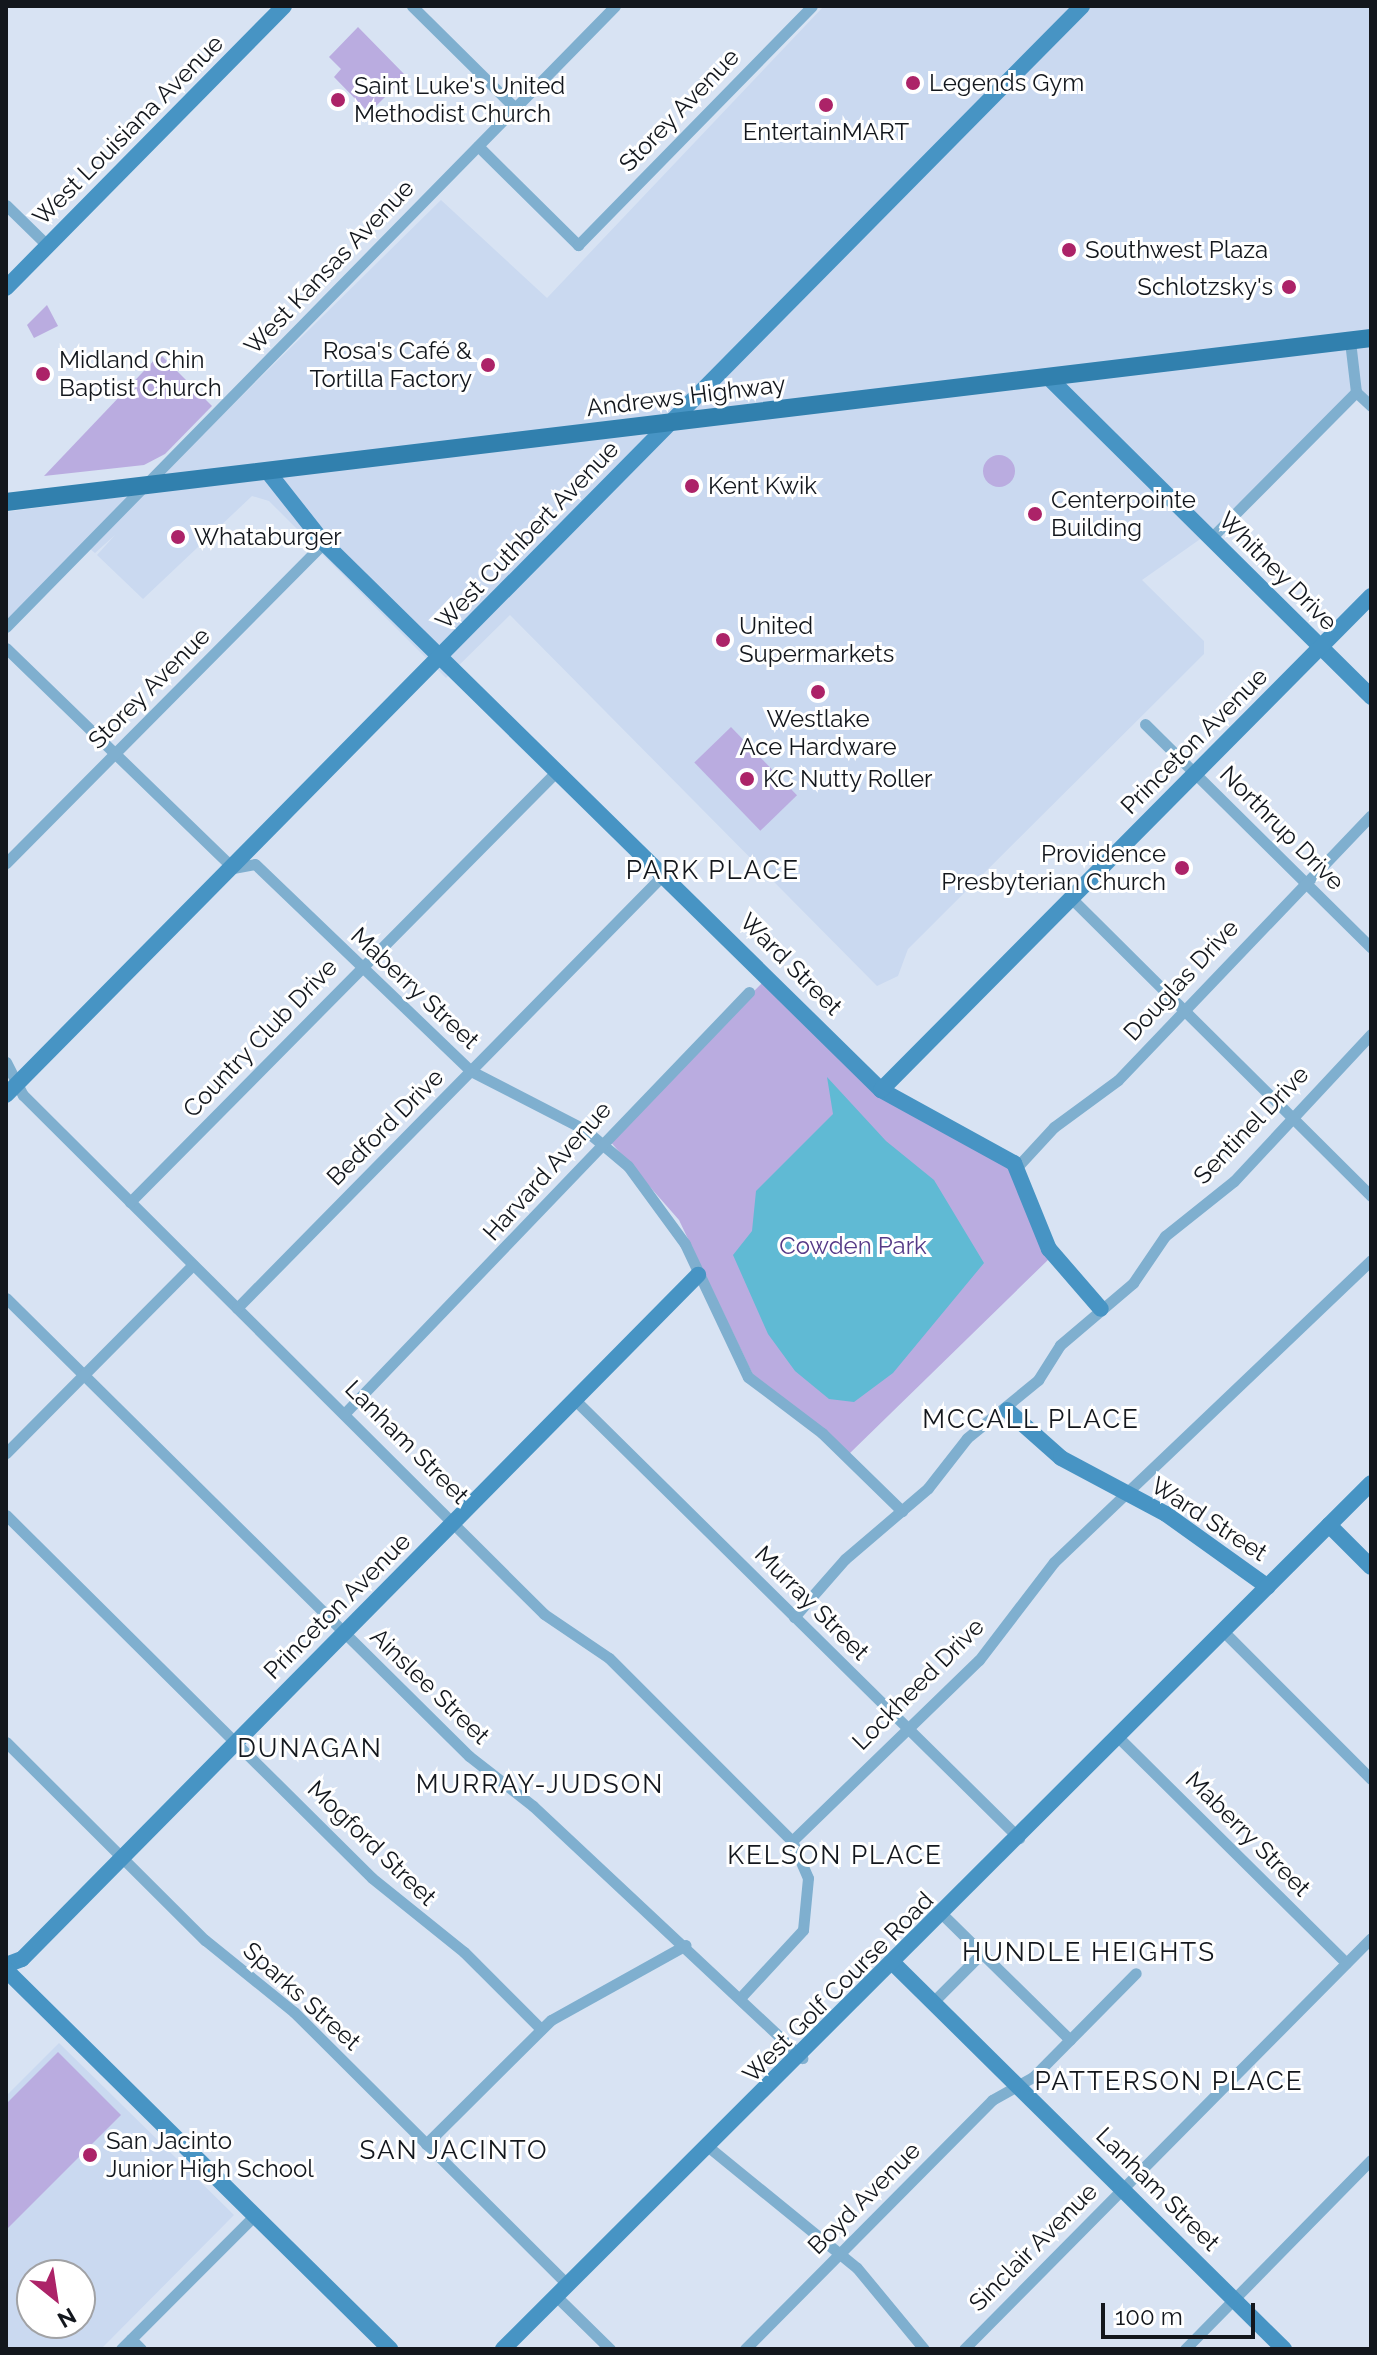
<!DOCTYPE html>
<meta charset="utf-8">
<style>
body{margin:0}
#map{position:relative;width:1377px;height:2355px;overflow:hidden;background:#d8e3f3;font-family:Raleway,sans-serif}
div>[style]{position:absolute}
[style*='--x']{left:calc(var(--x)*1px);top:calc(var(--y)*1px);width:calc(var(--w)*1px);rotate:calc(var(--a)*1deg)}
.built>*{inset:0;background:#cad9f0}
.green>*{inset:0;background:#baace0;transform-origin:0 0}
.round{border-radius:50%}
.water>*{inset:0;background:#60bad4}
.street>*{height:11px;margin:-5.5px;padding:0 5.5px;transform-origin:5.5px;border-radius:5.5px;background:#7fafcf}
.secondary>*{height:16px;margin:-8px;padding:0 8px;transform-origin:8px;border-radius:8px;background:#4794c4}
.primary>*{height:18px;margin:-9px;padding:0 9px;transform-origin:9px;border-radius:9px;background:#3180ae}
.dots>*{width:22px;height:22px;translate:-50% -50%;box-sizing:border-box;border:4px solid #fff;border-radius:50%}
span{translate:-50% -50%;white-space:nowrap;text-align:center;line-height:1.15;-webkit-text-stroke:6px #fff;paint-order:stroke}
.poi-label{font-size:24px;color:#13171d}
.left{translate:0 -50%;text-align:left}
.right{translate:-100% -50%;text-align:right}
.street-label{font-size:24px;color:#13171d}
.park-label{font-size:24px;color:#553a87}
.neighbourhood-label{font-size:26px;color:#13171d;letter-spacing:2px}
.frame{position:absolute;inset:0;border:8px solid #13171d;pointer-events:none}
.north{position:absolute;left:16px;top:2259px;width:80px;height:80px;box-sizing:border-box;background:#fff;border:2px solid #a1a2a5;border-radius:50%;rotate:150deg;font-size:22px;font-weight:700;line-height:32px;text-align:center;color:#13171d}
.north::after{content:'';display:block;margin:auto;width:28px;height:36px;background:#ac2368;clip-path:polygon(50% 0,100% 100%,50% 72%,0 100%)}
.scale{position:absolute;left:1101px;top:2303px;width:154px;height:36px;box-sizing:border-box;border:4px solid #13171d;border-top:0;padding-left:10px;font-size:24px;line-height:28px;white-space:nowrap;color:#13171d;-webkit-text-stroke:6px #fff;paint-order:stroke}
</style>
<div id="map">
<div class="built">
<div style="clip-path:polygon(824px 6px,1371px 6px,1371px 407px,1356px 392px,1206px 535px,1142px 580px,1204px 641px,1204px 654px,908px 949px,898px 976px,877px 986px,510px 615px,446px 678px,269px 501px,252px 496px,143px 599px,97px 555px,115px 535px,95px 553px,89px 548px,6px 624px,6px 512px,142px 494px,441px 200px,547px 298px)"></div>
<div style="clip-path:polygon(evenodd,59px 2043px,234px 2215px,101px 2349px,6px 2349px,6px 2096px,59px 2043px,32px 2275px,80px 2275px,80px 2323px,32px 2323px,32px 2275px)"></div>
</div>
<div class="green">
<div style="clip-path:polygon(358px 27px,406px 76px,369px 113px,334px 77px,341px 69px,329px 57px)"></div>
<div style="clip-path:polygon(47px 305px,58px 326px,34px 338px,27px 325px)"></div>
<div style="clip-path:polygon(160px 354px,212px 406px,165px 454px,144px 465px,44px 476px)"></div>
<div class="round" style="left:983px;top:455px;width:32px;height:32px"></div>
<div style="left:731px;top:727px;width:95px;height:51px;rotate:46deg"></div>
<div style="clip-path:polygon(769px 976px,870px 1079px,1007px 1157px,1052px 1256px,849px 1454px,754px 1377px,679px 1220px,608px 1139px)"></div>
<div style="clip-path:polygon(58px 2052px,121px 2115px,6px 2230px,6px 2104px)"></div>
</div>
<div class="water">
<div style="clip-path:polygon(827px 1077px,886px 1141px,934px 1180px,984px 1263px,893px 1373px,854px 1402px,829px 1399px,795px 1371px,768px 1334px,733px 1255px,752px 1231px,756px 1191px,833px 1114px)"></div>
</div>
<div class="street">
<div style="--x:412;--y:6;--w:145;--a:44.7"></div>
<div style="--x:478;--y:146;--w:141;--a:44.7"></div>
<div style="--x:578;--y:245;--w:334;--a:-45.6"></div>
<div style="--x:6;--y:205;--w:59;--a:44.3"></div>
<div style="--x:1350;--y:341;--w:51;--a:83.3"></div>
<div style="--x:1356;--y:392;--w:21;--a:43"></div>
<div style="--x:1211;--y:538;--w:206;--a:-45.2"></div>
<div style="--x:6;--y:627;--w:870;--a:-45.56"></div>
<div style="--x:6;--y:648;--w:316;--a:44.1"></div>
<div style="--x:233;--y:868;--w:22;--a:-10"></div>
<div style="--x:255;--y:864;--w:299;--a:43.8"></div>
<div style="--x:471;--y:1071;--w:127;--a:27.2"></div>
<div style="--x:584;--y:1129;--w:57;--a:40.1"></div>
<div style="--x:628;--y:1166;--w:97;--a:53.8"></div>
<div style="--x:685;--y:1244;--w:147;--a:64.7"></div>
<div style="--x:748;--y:1377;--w:93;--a:37.1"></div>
<div style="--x:822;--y:1433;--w:112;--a:44.3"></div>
<div style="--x:1145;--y:724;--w:318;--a:44.7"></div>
<div style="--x:6;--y:863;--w:451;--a:-45.2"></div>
<div style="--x:1071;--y:898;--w:423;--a:44.8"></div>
<div style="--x:6;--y:1062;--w:37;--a:63"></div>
<div style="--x:23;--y:1095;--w:735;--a:44.89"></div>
<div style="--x:544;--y:1614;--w:78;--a:34.1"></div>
<div style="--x:609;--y:1658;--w:259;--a:45"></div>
<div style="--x:792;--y:1841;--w:40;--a:66.6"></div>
<div style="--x:808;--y:1878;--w:52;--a:95.5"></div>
<div style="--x:803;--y:1930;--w:91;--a:132.8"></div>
<div style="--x:1018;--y:1166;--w:53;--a:-47.3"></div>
<div style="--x:1054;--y:1127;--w:79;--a:-36.3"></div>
<div style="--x:1118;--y:1080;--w:366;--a:-46.3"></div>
<div style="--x:130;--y:1202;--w:608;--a:-45.27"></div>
<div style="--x:6;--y:1298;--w:651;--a:44.69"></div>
<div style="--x:469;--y:1756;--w:81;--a:38"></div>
<div style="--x:533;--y:1806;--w:369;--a:43.1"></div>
<div style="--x:237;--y:1308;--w:610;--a:-45.46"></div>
<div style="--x:575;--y:1400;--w:624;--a:44.61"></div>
<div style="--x:344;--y:1414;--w:585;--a:-46.18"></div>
<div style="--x:6;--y:1453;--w:265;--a:-45.2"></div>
<div style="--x:6;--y:1515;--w:515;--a:44.76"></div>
<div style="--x:372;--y:1878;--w:118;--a:38.8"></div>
<div style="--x:464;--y:1952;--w:109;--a:45"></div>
<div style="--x:794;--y:1617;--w:77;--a:-48.7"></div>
<div style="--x:845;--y:1559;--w:109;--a:-40.5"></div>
<div style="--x:928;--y:1488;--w:63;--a:-52"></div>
<div style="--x:967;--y:1438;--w:92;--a:-39.2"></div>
<div style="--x:1038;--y:1380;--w:41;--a:-57.8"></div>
<div style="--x:1060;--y:1345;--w:96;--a:-40.3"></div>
<div style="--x:1133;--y:1283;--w:57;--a:-55.8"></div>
<div style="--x:1165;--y:1236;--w:88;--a:-38.6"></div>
<div style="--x:1234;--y:1181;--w:201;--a:-47"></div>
<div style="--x:1223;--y:1631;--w:209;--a:45"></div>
<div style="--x:1118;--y:1737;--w:321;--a:44.7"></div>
<div style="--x:6;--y:1742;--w:281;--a:44.9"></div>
<div style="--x:205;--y:1940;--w:114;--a:39"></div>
<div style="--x:294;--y:2012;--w:387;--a:44.9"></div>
<div style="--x:792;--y:1841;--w:260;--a:-44.1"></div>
<div style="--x:979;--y:1660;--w:123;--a:-52.6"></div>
<div style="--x:1054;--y:1562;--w:438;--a:-43.6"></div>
<div style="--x:943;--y:1915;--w:178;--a:44.5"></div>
<div style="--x:933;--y:2002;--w:69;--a:-45"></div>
<div style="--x:426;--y:2144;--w:176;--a:-44.8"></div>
<div style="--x:551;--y:2020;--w:154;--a:-29.1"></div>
<div style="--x:711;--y:2149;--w:188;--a:39.2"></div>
<div style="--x:857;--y:2268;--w:105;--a:50.4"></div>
<div style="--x:556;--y:2296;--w:76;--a:44.5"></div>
<div style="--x:131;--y:2339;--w:14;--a:45"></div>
<div style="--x:121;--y:2349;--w:190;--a:-45"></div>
<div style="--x:745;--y:2349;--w:351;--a:-45.2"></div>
<div style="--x:992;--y:2100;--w:47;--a:-29.3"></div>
<div style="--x:1033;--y:2077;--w:146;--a:-45.3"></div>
<div style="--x:964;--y:2349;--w:578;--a:-45.28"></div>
<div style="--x:1185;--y:2349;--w:265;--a:-45.5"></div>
</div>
<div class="secondary">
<div style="--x:6;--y:288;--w:396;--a:-45.4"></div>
<div style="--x:1048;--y:377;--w:455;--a:44.7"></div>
<div style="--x:268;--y:472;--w:90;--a:51.7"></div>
<div style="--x:324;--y:543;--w:781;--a:44.48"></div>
<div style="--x:881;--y:1090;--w:152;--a:28.8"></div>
<div style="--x:1014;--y:1163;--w:93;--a:67.9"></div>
<div style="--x:1049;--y:1249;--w:79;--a:49.1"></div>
<div style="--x:881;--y:1090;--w:696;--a:-45.23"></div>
<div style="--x:6;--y:1095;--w:1531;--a:-45.34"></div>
<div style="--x:1007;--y:1410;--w:72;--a:41.6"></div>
<div style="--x:1061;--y:1458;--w:119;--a:28.1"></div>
<div style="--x:1166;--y:1514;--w:125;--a:35.6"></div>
<div style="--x:1329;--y:1525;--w:59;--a:45"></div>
<div style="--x:894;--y:1964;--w:548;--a:44.63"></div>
<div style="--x:6;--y:1965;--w:17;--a:-21"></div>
<div style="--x:22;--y:1959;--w:962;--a:-45.34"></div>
<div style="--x:6;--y:1970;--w:540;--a:44.62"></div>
<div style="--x:503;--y:2349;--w:1226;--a:-44.93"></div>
</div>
<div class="primary">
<div style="--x:6;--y:502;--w:1375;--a:-6.85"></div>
</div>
<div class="dots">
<div style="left:913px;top:83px;background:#ac2368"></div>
<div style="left:338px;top:100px;background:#ac2368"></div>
<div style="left:826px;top:105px;background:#ac2368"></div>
<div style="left:1069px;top:250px;background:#ac2368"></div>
<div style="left:1289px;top:287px;background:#ac2368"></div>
<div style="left:488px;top:365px;background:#ac2368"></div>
<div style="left:43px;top:374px;background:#ac2368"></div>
<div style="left:692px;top:486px;background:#ac2368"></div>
<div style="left:1035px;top:514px;background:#ac2368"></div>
<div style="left:178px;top:537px;background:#ac2368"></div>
<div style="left:723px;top:640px;background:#ac2368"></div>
<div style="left:818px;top:692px;background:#ac2368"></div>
<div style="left:747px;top:779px;background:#ac2368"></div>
<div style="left:1182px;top:868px;background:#ac2368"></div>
<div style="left:90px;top:2155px;background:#ac2368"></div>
</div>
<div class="poi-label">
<span class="left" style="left:929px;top:83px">Legends Gym</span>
<span class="left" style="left:354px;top:100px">Saint Luke's United<br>Methodist Church</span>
<span style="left:826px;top:132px">EntertainMART</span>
<span class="left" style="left:1085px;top:250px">Southwest Plaza</span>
<span class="right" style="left:1273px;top:287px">Schlotzsky's</span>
<span class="right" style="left:472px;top:365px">Rosa's Café &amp;<br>Tortilla Factory</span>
<span class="left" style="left:59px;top:374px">Midland Chin<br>Baptist Church</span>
<span class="left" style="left:708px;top:486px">Kent Kwik</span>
<span class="left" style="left:1051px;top:514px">Centerpointe<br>Building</span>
<span class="left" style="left:194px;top:537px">Whataburger</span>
<span class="left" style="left:739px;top:640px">United<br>Supermarkets</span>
<span style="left:818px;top:733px">Westlake<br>Ace Hardware</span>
<span class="left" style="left:763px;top:779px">KC Nutty Roller</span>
<span class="right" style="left:1166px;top:868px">Providence<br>Presbyterian Church</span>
<span class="left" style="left:106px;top:2155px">San Jacinto<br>Junior High School</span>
</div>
<div class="street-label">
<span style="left:679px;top:110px;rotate:-46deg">Storey Avenue</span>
<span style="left:128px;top:130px;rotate:-45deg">West Louisiana Avenue</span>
<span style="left:329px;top:267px;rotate:-46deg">West Kansas Avenue</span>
<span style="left:686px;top:396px;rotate:-7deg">Andrews Highway</span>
<span style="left:527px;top:535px;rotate:-46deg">West Cuthbert Avenue</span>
<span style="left:1278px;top:571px;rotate:45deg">Whitney Drive</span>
<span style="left:149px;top:688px;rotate:-45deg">Storey Avenue</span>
<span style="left:1194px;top:741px;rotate:-45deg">Princeton Avenue</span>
<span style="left:1282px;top:828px;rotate:45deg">Northrup Drive</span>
<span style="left:791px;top:964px;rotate:45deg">Ward Street</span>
<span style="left:1181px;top:980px;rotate:-47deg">Douglas Drive</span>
<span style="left:415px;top:988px;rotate:43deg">Maberry Street</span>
<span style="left:260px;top:1038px;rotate:-46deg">Country Club Drive</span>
<span style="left:1251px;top:1125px;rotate:-46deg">Sentinel Drive</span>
<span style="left:385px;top:1127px;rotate:-45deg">Bedford Drive</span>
<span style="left:547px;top:1171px;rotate:-48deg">Harvard Avenue</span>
<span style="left:407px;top:1442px;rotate:45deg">Lanham Street</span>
<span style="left:1209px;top:1519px;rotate:33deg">Ward Street</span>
<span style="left:812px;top:1603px;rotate:45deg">Murray Street</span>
<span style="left:337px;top:1606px;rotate:-45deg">Princeton Avenue</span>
<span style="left:918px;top:1684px;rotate:-45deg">Lockheed Drive</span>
<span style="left:430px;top:1686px;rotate:44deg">Ainslee Street</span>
<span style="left:1248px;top:1834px;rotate:45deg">Maberry Street</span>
<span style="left:372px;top:1843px;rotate:44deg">Mogford Street</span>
<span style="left:838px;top:1987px;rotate:-45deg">West Golf Course Road</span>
<span style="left:302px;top:1996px;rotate:42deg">Sparks Street</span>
<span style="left:1158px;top:2189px;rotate:45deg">Lanham Street</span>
<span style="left:864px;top:2198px;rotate:-45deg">Boyd Avenue</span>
<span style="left:1033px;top:2247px;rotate:-45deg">Sinclair Avenue</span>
</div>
<div class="park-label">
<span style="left:853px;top:1246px">Cowden Park</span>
</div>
<div class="neighbourhood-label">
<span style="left:713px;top:871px">PARK PLACE</span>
<span style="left:1031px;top:1420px">MCCALL PLACE</span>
<span style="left:310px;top:1749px">DUNAGAN</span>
<span style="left:540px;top:1785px">MURRAY-JUDSON</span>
<span style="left:835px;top:1856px">KELSON PLACE</span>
<span style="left:1089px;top:1953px">HUNDLE HEIGHTS</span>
<span style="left:1169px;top:2082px">PATTERSON PLACE</span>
<span style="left:454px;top:2151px">SAN JACINTO</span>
</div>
<div class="frame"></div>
<div class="north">N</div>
<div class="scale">100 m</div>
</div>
